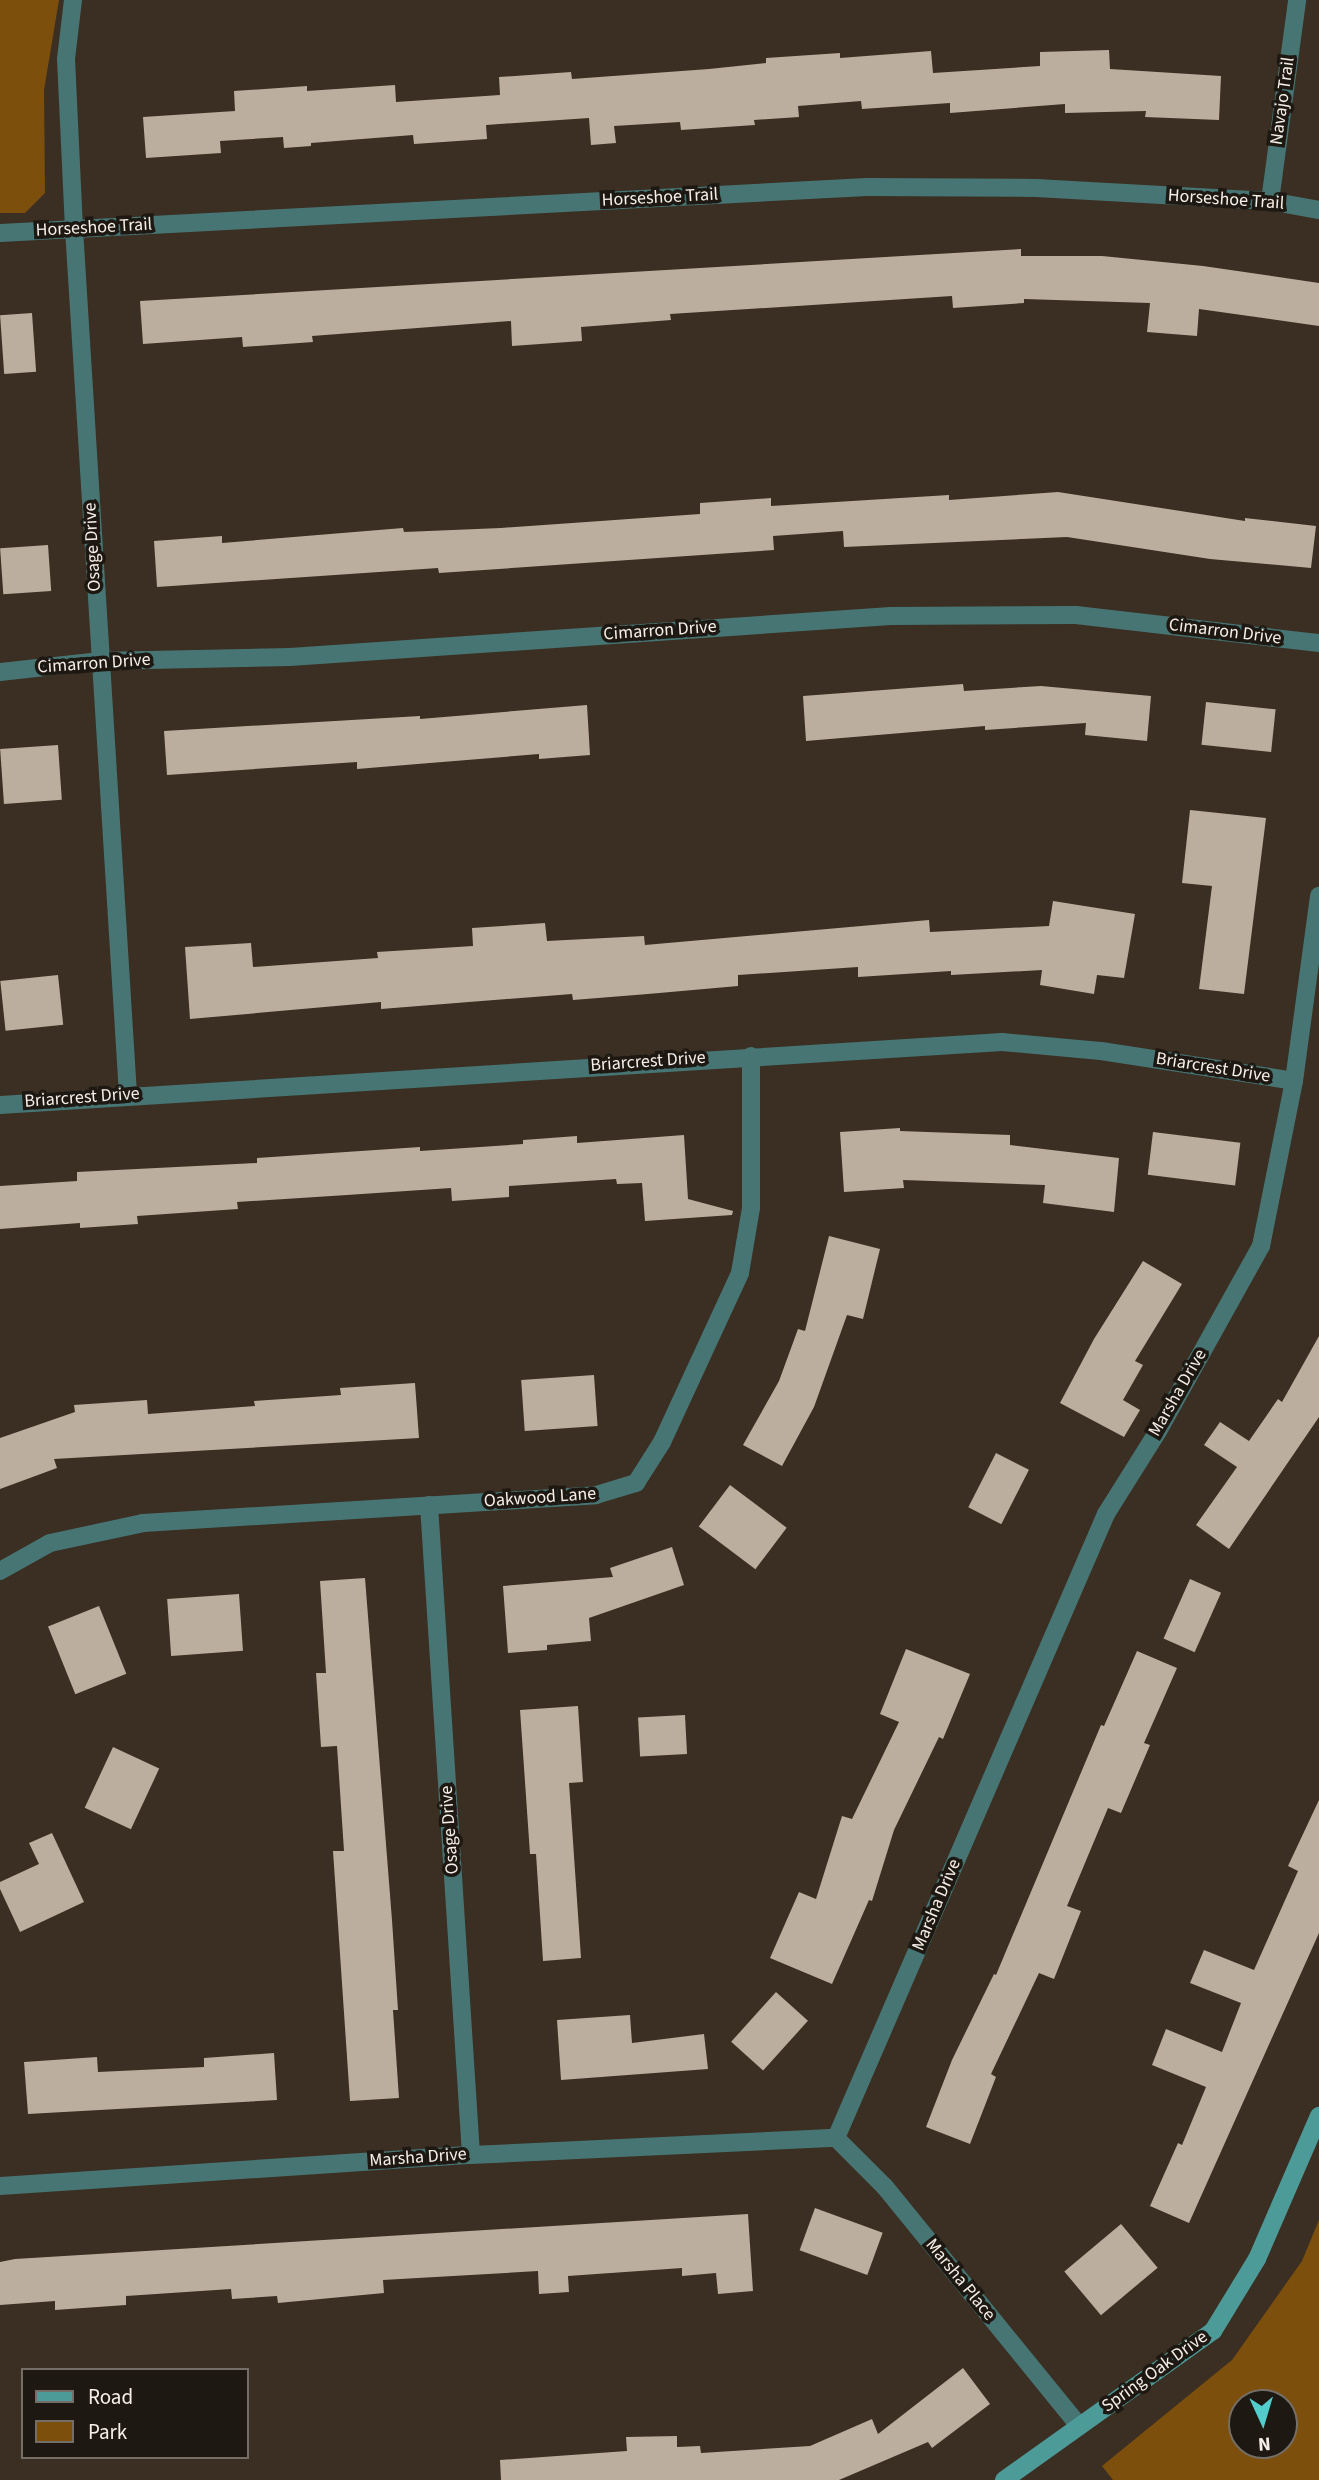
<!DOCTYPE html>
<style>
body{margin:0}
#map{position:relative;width:1319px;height:2480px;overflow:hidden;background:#3a2f22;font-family:"Source Sans 3",sans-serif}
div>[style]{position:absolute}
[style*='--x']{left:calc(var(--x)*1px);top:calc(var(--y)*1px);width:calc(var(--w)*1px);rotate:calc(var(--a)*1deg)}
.green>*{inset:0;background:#7d4f0c}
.building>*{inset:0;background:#bcae9f;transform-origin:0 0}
.street>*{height:18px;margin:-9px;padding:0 9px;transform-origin:9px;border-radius:9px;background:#477574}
.secondary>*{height:18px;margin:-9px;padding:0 9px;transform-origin:9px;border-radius:9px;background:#4d9b99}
span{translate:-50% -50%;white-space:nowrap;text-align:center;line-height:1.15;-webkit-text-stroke:7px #1d1812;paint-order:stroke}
.street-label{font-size:18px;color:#f6efe7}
.legend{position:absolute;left:21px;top:2368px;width:228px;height:91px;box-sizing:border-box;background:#1d1812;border:2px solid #746e67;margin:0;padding:9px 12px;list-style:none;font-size:21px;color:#f6efe7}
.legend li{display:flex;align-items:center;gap:14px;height:35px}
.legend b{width:35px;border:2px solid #746e67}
.north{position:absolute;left:1228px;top:2389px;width:70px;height:70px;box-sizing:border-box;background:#1d1812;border:2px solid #746e67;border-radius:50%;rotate:176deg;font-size:19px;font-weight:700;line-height:28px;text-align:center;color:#f6efe7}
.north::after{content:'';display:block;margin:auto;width:24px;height:32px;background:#53cdcb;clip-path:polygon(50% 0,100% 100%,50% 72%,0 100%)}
</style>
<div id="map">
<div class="green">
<div style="clip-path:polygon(0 0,59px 0,44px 90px,45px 193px,25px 213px,0 213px)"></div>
<div style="clip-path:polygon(evenodd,1319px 2220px,1319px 2480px,1113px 2480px,1102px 2466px,1232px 2360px,1302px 2261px,1319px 2220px,1242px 2403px,1284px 2403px,1284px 2445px,1242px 2445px,1242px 2403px)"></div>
</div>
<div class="building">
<div style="clip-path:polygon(1109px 50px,1110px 69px,1221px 76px,1219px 120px,1145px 117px,1146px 111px,1065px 113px,1065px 104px,950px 113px,950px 103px,862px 109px,861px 101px,798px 106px,799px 117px,754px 120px,755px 125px,681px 130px,680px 122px,614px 126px,616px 143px,591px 145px,589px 118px,486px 125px,487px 139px,414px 144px,413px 135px,311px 143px,311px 146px,284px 148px,283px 137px,220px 141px,221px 153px,146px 158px,143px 117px,235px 111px,234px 91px,307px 86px,307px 91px,395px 85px,396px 102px,500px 95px,499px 77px,571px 72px,572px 79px,709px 69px,766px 63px,766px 58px,840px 53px,840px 58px,931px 51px,933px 73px,1040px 66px,1040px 52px)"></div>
<div style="clip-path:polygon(1021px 249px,1021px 256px,1102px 256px,1203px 266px,1319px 283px,1319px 326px,1199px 309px,1197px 336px,1147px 332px,1150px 303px,1024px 299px,1024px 303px,953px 308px,952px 296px,670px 314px,671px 320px,581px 327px,582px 341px,512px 346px,511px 321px,312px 336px,313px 342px,243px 347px,242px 337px,143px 344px,140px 301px)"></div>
<div style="left:32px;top:313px;width:59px;height:32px;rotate:86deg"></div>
<div style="clip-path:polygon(1058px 492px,1245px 521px,1245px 518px,1316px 526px,1311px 568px,1210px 559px,1067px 537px,844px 547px,843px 531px,773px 536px,774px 550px,439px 573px,438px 568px,157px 587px,154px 541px,222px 536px,222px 543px,403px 528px,404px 532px,501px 528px,700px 514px,700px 503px,771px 498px,771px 506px,949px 495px,949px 500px)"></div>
<div style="left:48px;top:545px;width:46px;height:48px;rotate:86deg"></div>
<div style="clip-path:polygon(963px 684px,964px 691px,1041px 686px,1151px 696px,1147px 741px,1085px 735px,1086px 723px,985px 730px,985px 726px,806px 741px,803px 696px)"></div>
<div style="left:1206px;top:702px;width:70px;height:43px;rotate:6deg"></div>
<div style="clip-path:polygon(587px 705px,590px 755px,539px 759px,539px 754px,357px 769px,357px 762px,167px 775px,164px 731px,420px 716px,420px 719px)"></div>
<div style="left:58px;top:745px;width:55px;height:58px;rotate:86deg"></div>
<div style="clip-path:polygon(1190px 810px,1266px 818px,1244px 994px,1199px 989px,1212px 886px,1182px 883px)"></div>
<div style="clip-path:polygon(1053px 901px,1135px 914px,1124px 978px,1097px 975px,1094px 994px,1040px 985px,1042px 970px,951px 975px,951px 971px,858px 977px,858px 967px,738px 975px,738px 986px,648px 994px,573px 1000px,572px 994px,381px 1009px,381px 1002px,190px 1019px,185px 947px,251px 943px,253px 967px,378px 958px,377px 952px,473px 946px,472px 928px,545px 923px,547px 941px,644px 936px,645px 945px,929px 920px,930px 932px,1049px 926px)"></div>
<div style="left:58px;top:975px;width:50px;height:58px;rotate:84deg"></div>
<div style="clip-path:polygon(900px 1128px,900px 1131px,1010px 1135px,1010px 1145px,1119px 1158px,1114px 1212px,1043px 1203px,1045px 1185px,903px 1180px,904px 1188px,844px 1192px,840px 1132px)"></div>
<div style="left:1153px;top:1132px;width:88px;height:43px;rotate:7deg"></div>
<div style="clip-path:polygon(684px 1135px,688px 1199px,733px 1211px,732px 1215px,645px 1221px,642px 1183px,617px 1184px,616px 1179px,509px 1186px,509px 1197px,452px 1201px,451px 1188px,347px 1195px,237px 1202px,238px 1209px,137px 1216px,138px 1224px,80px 1228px,80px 1223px,0 1229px,0 1186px,77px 1181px,77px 1172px,257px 1163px,257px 1158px,420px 1147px,420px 1151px,523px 1144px,523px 1140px,577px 1136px,577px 1143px)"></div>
<div style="clip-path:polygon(829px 1236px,880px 1249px,863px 1319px,847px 1315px,814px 1407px,782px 1466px,743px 1445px,779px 1381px,798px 1329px,805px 1331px)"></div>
<div style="clip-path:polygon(1143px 1261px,1182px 1284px,1135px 1361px,1143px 1365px,1123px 1400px,1140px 1410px,1124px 1437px,1060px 1403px,1094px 1339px)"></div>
<div style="clip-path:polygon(1319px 1336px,1319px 1417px,1229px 1549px,1196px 1525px,1237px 1467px,1204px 1445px,1220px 1422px,1249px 1441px,1278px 1399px,1282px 1402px)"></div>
<div style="left:594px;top:1375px;width:51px;height:73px;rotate:86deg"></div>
<div style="clip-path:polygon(415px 1383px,419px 1438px,54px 1459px,57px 1468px,0 1489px,0 1438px,75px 1412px,74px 1405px,147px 1400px,148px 1414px,255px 1406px,254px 1401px,341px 1395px,340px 1388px)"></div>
<div style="left:996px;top:1453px;width:37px;height:61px;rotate:27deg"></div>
<div style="left:730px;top:1485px;width:71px;height:52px;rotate:37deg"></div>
<div style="clip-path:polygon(672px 1547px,684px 1585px,589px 1618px,591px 1641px,547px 1645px,547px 1650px,508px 1653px,503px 1586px,613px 1577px,610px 1568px)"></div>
<div style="clip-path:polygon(365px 1578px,392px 1920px,398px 2010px,393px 2010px,399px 2098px,350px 2101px,333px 1851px,344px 1851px,337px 1746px,321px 1747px,316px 1673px,326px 1673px,320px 1581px)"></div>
<div style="left:1190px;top:1579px;width:34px;height:65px;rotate:24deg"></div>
<div style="left:239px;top:1594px;width:57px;height:72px;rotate:86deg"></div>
<div style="left:99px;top:1606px;width:73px;height:55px;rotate:68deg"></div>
<div style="clip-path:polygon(906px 1649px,970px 1674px,943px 1739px,939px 1737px,894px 1830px,872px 1901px,869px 1900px,832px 1984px,770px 1958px,799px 1892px,816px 1899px,842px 1816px,852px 1819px,899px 1722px,880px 1714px)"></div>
<div style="clip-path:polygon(1137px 1651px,1177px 1668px,1144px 1743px,1150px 1745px,1121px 1813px,1108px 1808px,1067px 1906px,1081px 1911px,1054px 1979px,1039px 1973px,991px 2074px,996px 2077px,970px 2144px,926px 2127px,952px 2060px,994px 1974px,996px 1975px,1101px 1725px,1104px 1726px)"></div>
<div style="clip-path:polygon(578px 1706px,583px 1782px,569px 1783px,581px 1958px,543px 1961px,536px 1854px,530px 1854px,520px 1710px)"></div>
<div style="left:685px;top:1715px;width:39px;height:47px;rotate:87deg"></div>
<div style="left:113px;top:1747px;width:51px;height:67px;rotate:25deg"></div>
<div style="clip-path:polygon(1319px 1800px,1319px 1933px,1189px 2223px,1150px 2206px,1178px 2143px,1182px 2145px,1206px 2087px,1152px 2065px,1166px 2029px,1222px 2052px,1241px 2003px,1190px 1983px,1204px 1950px,1254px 1970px,1298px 1871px,1288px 1866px)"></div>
<div style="clip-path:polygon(52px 1833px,84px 1902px,20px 1932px,0 1889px,0 1882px,39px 1864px,29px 1843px)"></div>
<div style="left:776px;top:1992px;width:43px;height:67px;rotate:42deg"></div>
<div style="clip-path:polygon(630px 2015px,632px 2043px,704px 2034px,708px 2069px,561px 2080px,557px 2020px)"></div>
<div style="clip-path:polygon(274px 2053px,277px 2100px,28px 2114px,24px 2062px,97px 2057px,98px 2072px,204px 2067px,204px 2058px)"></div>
<div style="left:815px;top:2208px;width:72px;height:45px;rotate:20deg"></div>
<div style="clip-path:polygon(748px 2214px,753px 2291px,718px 2294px,716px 2273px,682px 2276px,682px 2268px,568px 2276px,569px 2292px,539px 2294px,538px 2271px,383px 2280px,384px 2293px,278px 2303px,277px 2296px,232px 2299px,231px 2289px,126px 2296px,126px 2305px,55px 2310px,55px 2301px,0 2305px,0 2262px,15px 2259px)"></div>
<div style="left:1121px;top:2224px;width:57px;height:74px;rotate:50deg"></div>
<div style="clip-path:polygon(963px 2368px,990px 2404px,932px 2448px,928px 2442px,839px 2480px,501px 2480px,500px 2460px,627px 2451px,626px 2437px,677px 2436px,677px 2447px,700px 2446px,701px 2453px,810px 2446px,872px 2419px,878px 2434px)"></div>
</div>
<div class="street">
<div style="--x:73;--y:0;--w:59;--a:96.8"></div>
<div style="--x:66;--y:59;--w:170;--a:87.3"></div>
<div style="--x:74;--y:229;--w:867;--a:86.43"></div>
<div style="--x:1270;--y:201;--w:203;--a:-82.3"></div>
<div style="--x:0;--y:233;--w:868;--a:-3.04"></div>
<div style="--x:867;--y:187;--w:169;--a:0.3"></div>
<div style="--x:1036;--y:188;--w:234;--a:3.2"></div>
<div style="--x:1270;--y:201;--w:50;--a:10.4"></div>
<div style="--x:0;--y:672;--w:101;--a:-6.3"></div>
<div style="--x:100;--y:661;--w:190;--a:-1.2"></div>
<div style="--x:290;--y:657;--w:602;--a:-3.9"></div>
<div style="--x:891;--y:616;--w:185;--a:-0.3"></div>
<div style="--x:1076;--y:615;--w:245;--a:6.6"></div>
<div style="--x:0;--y:1105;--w:1004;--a:-3.6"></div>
<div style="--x:1002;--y:1042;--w:99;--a:5.2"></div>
<div style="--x:1101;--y:1051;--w:195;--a:8.8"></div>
<div style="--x:429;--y:1505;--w:651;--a:86.3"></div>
<div style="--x:0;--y:1571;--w:57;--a:-29.2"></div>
<div style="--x:50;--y:1543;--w:95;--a:-12.1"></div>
<div style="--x:143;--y:1523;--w:454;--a:-3.5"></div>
<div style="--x:596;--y:1495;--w:42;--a:-16.7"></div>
<div style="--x:636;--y:1483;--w:49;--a:-57.6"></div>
<div style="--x:662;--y:1442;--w:186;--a:-65.2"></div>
<div style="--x:740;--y:1273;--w:66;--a:-80.4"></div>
<div style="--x:751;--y:1208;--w:152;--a:-90"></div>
<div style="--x:836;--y:2138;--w:69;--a:45"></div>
<div style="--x:885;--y:2187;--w:308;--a:50.9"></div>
<div style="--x:0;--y:2186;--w:472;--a:-3.8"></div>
<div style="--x:471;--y:2155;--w:365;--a:-2.7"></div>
<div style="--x:836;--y:2138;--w:680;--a:-66.6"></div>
<div style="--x:1106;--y:1514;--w:98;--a:-57.9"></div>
<div style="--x:1158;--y:1431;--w:212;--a:-60.9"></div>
<div style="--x:1261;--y:1246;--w:168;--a:-78.7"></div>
<div style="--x:1294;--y:1081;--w:187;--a:-82.3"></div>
</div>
<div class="secondary">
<div style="--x:1004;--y:2480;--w:257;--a:-35.5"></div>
<div style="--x:1213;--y:2331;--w:84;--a:-58.6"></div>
<div style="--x:1257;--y:2259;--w:156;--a:-66.6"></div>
</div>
<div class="street-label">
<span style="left:1283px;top:101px;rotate:-82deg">Navajo Trail</span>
<span style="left:660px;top:198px;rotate:-3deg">Horseshoe Trail</span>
<span style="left:1226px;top:200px;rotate:4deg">Horseshoe Trail</span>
<span style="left:94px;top:228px;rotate:-3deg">Horseshoe Trail</span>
<span style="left:93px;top:547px;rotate:-93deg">Osage Drive</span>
<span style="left:660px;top:631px;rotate:-4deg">Cimarron Drive</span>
<span style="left:1225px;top:632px;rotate:7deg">Cimarron Drive</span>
<span style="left:94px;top:664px;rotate:-4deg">Cimarron Drive</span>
<span style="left:648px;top:1062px;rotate:-4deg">Briarcrest Drive</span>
<span style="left:1213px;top:1068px;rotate:9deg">Briarcrest Drive</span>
<span style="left:82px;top:1098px;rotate:-4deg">Briarcrest Drive</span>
<span style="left:1178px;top:1393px;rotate:-60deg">Marsha Drive</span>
<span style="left:540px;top:1498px;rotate:-4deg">Oakwood Lane</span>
<span style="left:450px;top:1830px;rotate:-94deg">Osage Drive</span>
<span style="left:937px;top:1905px;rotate:-67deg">Marsha Drive</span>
<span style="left:418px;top:2158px;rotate:-4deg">Marsha Drive</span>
<span style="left:960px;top:2280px;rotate:51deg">Marsha Place</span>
<span style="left:1155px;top:2372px;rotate:-36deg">Spring Oak Drive</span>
</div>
<ul class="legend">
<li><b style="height:9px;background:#4d9b99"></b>Road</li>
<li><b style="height:19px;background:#7d4f0c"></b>Park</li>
</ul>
<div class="north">N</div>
</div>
